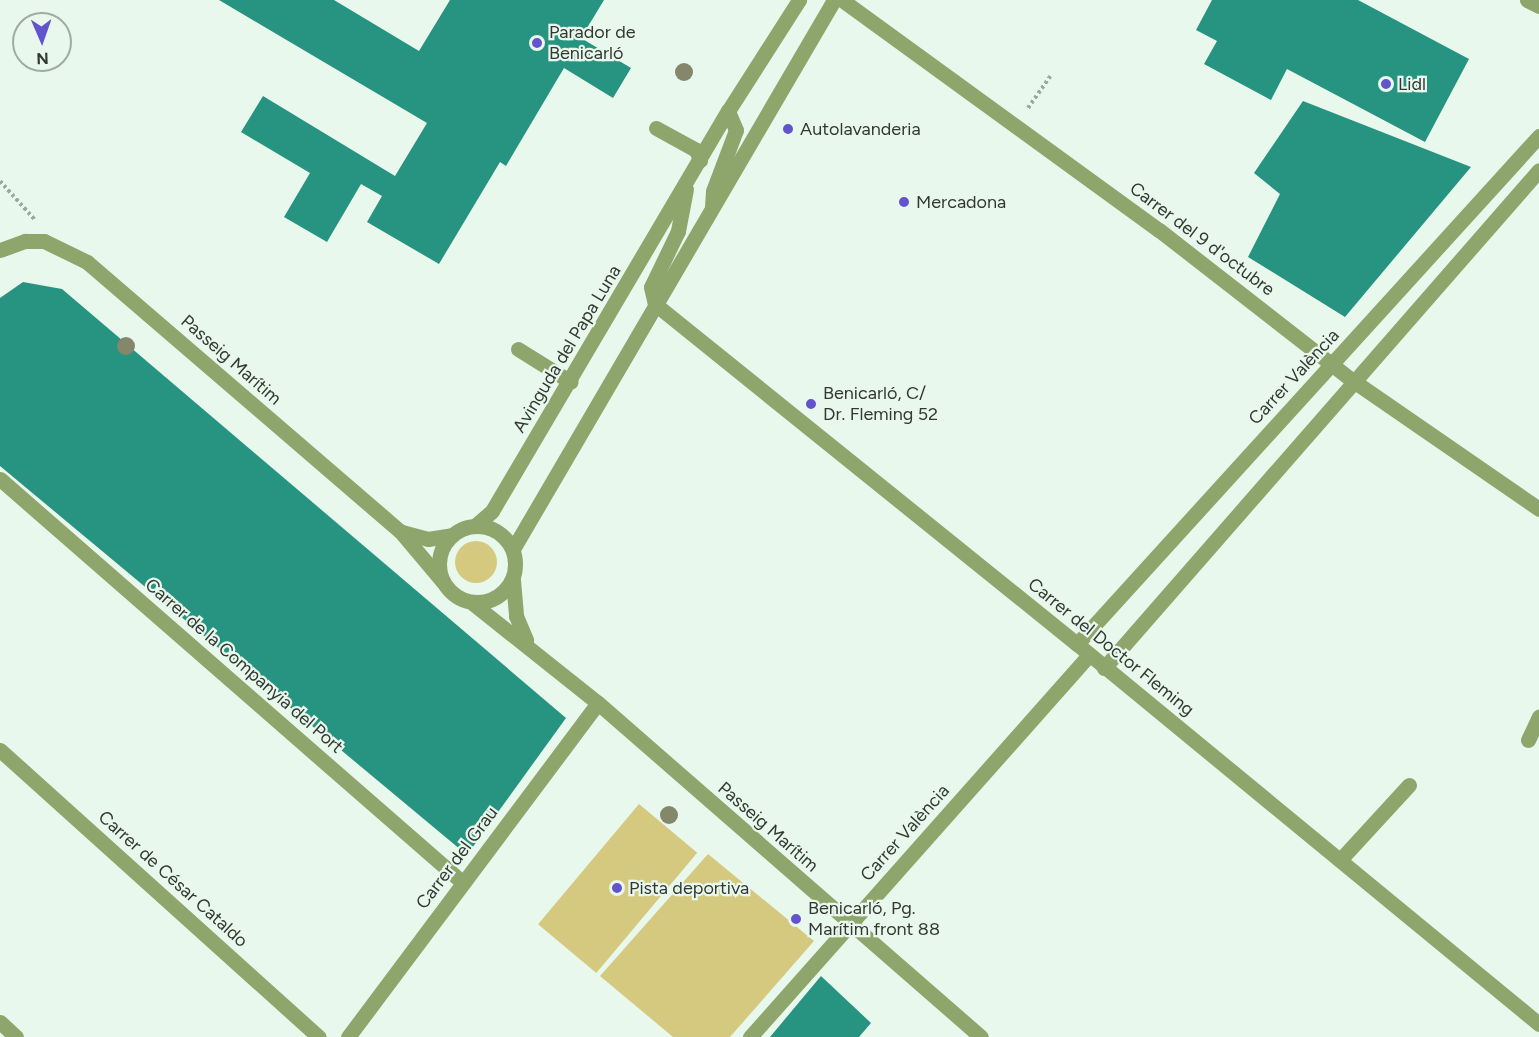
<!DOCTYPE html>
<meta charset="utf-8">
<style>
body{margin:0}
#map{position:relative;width:1539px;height:1037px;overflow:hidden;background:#e9f8ec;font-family:Figtree,sans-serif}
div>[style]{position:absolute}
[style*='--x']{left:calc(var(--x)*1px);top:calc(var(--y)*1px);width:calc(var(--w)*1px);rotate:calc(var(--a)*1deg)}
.green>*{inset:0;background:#d5c980;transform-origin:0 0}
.round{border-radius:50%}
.building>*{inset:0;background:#269481}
.path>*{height:4px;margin-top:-2px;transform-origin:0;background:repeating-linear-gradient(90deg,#9da9a0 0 3px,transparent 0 6px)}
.service>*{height:15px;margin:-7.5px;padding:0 7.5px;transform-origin:7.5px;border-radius:7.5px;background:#8ea56c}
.pedestrian>*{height:15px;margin:-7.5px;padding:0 7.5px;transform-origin:7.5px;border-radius:7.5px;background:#8ea56c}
.minor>*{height:15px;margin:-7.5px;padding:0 7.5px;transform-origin:7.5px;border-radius:7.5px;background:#8ea56c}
.tertiary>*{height:15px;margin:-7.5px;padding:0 7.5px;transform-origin:7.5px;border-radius:7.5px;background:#8ea56c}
.tertiary>.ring{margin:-7.5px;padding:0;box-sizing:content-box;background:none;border:15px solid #8ea56c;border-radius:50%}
.trees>*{width:18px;height:18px;margin:-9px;border-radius:50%;background:#84876a}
.dots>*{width:16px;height:16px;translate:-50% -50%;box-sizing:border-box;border:3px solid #e9f8ec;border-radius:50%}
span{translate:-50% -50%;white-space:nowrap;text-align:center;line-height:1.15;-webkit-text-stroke:4.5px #e9f8ec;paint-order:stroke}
.poi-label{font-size:18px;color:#323833}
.left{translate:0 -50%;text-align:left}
.street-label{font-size:18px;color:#323833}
.north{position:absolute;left:12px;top:12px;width:60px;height:60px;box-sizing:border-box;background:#e9f8ec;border:2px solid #a0aba2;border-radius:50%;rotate:178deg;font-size:16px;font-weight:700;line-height:24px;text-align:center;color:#323833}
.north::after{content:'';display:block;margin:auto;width:21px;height:27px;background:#6354cd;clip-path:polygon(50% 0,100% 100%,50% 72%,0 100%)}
</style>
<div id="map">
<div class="green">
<div class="round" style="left:455px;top:541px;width:42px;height:42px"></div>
<div style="left:639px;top:804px;width:76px;height:157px;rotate:40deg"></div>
<div style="clip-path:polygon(708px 854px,814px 941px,730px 1037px,673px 1037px,600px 976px)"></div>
</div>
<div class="building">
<div style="clip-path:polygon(219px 0,334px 0,419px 51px,450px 0,604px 0,581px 38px,631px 68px,613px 98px,564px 68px,506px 166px,500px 162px,439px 264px,367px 222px,382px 196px,361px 184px,327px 242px,284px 217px,310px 173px,241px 132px,263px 96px,395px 176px,427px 123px)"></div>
<div style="clip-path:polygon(1212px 0,1358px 0,1469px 59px,1425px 142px,1287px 69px,1271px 100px,1204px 64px,1217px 41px,1196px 30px)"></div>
<div style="clip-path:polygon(1303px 101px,1471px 167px,1345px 317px,1248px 257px,1280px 194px,1254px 173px)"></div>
<div style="clip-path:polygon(23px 282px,62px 289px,566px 718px,467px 855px,0 466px,0 298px)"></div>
<div style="clip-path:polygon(821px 976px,871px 1023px,859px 1037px,770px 1037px)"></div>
</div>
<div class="path">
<div style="--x:1028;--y:108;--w:39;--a:-55"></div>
<div style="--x:0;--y:181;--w:52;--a:48.1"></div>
</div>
<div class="service">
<div style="--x:656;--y:128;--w:46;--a:28.8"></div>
<div style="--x:696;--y:150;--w:11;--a:68"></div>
<div style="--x:712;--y:206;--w:15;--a:-86"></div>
<div style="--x:713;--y:191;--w:65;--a:-69.3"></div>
<div style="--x:736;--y:130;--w:21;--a:-113"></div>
<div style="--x:518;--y:349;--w:62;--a:31.9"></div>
</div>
<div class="pedestrian">
<div style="--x:1528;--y:740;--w:26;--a:-65"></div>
<div style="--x:1340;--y:860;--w:102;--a:-47.4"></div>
</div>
<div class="minor">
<div style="--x:842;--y:0;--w:392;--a:36"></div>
<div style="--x:1159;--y:230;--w:244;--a:37.9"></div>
<div style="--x:1352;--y:380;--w:227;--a:34.6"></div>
<div style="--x:1527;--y:0;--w:13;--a:27"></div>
<div style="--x:686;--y:189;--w:43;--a:100.8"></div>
<div style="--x:678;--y:231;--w:62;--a:115.7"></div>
<div style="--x:651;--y:287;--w:17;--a:77"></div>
<div style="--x:655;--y:304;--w:542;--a:38.86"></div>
<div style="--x:1077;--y:644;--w:598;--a:39.44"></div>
<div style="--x:0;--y:479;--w:613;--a:41.1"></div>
<div style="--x:1077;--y:644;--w:687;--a:-47.72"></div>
<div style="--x:1104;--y:668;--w:661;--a:-48.86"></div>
<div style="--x:0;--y:750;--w:429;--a:42"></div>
<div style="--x:0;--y:1022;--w:22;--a:43"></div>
<div style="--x:348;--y:1037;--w:417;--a:-53.2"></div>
<div style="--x:750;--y:1037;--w:511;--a:-48.41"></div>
</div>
<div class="tertiary">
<div style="--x:0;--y:250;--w:27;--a:-20"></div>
<div style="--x:25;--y:241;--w:19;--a:0"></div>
<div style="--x:44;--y:241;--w:48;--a:26"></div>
<div style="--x:87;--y:262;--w:413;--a:40.7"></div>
<div style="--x:400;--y:531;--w:67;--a:49.9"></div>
<div style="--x:476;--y:525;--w:21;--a:-41"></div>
<div style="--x:492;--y:511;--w:464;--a:-59.5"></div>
<div style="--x:728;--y:111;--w:132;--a:-57.4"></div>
<div class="ring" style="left:439px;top:526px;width:61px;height:61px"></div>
<div style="--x:402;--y:532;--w:27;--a:15"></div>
<div style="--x:428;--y:539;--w:24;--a:-9"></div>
<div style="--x:513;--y:549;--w:636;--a:-59.69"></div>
<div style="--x:513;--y:580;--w:36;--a:85"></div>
<div style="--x:516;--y:616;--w:26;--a:67"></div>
<div style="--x:471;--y:602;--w:162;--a:38.5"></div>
<div style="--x:598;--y:703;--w:508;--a:41.09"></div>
</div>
<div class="trees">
<div style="left:684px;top:72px"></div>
<div style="left:126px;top:346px"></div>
<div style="left:669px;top:815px"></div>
</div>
<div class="dots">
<div style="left:537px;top:43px;background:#6354cd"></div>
<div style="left:1386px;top:84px;background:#6354cd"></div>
<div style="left:788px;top:129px;background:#6354cd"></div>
<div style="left:904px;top:202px;background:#6354cd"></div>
<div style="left:811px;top:404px;background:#6354cd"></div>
<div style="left:617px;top:888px;background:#6354cd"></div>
<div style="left:796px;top:919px;background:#6354cd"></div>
</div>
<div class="poi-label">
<span class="left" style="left:549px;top:43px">Parador de<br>Benicarló</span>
<span class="left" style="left:1398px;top:84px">Lidl</span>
<span class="left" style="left:800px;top:129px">Autolavanderia</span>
<span class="left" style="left:916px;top:202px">Mercadona</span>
<span class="left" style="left:823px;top:404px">Benicarló, C/<br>Dr. Fleming 52</span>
<span class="left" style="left:629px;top:888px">Pista deportiva</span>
<span class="left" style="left:808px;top:919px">Benicarló, Pg.<br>Marítim front 88</span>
</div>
<div class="street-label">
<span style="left:1202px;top:239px;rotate:37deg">Carrer del 9 d'octubre</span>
<span style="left:567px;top:349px;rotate:-59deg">Avinguda del Papa Luna</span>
<span style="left:231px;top:360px;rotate:41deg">Passeig Marítim</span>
<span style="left:1294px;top:377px;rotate:-47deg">Carrer València</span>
<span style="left:1111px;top:647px;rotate:39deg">Carrer del Doctor Fleming</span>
<span style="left:244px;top:666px;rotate:41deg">Carrer de la Companyia del Port</span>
<span style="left:768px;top:827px;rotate:41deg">Passeig Marítim</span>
<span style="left:905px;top:833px;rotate:-48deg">Carrer València</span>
<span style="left:457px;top:858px;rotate:-53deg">Carrer del Grau</span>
<span style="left:173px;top:879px;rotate:42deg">Carrer de César Cataldo</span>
</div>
<div class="north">N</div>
</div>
